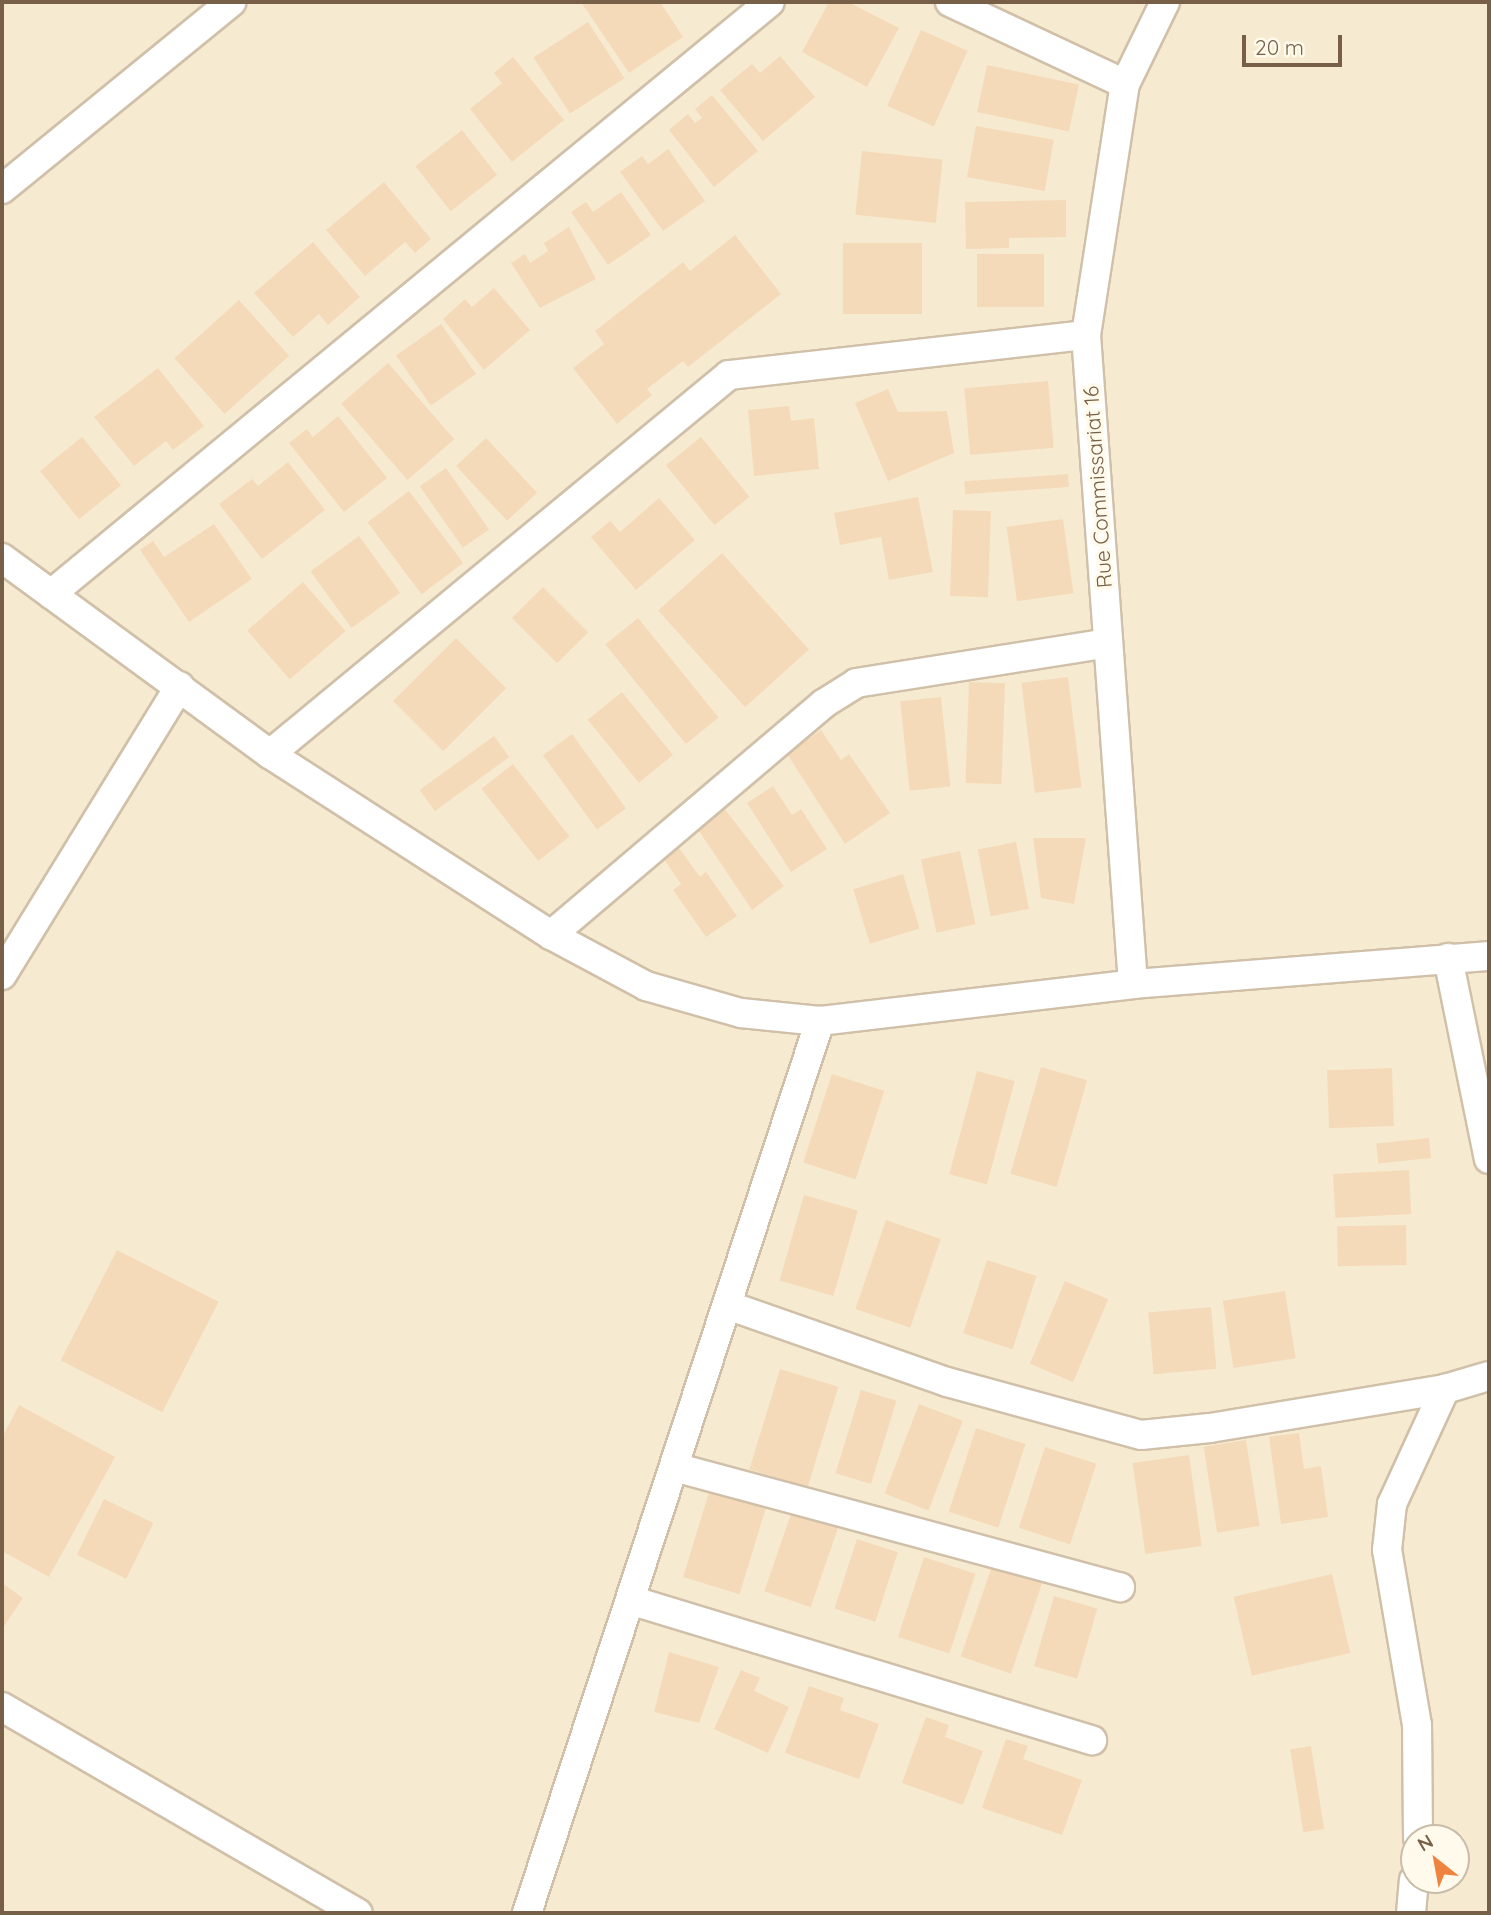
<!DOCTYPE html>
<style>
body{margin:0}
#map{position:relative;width:1491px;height:1915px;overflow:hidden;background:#fef7e3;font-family:Quicksand,sans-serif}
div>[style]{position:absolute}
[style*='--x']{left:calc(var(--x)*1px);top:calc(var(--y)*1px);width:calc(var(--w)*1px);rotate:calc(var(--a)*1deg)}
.residential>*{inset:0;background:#f6ebd1}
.building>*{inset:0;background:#f5dab9;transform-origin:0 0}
.roads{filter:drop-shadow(2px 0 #d0c0a9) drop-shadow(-2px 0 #d0c0a9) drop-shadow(0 2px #d0c0a9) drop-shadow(0 -2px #d0c0a9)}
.minor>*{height:28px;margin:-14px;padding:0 14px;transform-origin:14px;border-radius:14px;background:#fff}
span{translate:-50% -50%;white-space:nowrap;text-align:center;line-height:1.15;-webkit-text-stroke:7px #fffaeb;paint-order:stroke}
.street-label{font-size:21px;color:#776047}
.frame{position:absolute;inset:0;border:4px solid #776047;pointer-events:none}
.north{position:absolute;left:1400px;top:1824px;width:70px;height:70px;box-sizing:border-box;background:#fffaeb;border:2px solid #c9bca9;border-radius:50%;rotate:329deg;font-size:19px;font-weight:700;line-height:28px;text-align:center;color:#776047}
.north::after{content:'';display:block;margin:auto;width:24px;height:32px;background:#ef8441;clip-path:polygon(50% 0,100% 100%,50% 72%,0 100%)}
.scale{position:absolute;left:1242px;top:35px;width:100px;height:32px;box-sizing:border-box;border:4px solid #776047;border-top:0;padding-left:9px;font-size:21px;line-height:24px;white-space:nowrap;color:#776047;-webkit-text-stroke:5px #fffaeb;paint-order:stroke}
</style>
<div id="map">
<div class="residential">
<div style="clip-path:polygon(evenodd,2px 2px,1489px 2px,1489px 1913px,2px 1913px,2px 2px,1414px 1838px,1456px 1838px,1456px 1880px,1414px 1880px,1414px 1838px)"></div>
</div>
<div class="building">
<div style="clip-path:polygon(581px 2px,660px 2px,683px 37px,629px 73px)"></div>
<div style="clip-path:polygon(829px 2px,848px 2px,899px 28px,867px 87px,802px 52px)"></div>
<div style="left:588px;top:22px;width:67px;height:65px;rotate:57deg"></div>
<div style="left:921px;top:30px;width:51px;height:83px;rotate:24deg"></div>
<div style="clip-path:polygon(780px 56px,815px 97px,763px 141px,720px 90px,752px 64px,760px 73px)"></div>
<div style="clip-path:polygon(513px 57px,564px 120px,512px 162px,470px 109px,502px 83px,494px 73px)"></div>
<div style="left:987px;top:65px;width:94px;height:48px;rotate:12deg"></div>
<div style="clip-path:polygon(712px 95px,758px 151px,714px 187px,669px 130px,688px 114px,695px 123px,702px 118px,695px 109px)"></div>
<div style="left:976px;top:126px;width:79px;height:52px;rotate:10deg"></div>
<div style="left:462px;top:130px;width:57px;height:59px;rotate:52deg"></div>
<div style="clip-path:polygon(668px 149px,705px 201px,663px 231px,620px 172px,642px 156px,648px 164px)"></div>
<div style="left:862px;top:151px;width:81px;height:64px;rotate:6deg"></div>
<div style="clip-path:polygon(384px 182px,431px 239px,415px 253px,405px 242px,365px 276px,326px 230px)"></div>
<div style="clip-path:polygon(621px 192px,651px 235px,608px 265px,571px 212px,586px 202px,593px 212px)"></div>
<div style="clip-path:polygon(1066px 200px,1066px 237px,1009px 238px,1009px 248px,966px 249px,965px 202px)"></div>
<div style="clip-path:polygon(569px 227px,596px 279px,540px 308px,511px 263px,525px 254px,530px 263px,548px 251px,544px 243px)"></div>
<div style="clip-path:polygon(735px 235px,781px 294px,688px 367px,683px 361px,647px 389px,652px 395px,617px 424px,573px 368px,604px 344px,595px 331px,683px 262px,690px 271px)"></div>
<div style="clip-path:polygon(313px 242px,360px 297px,328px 325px,319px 314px,293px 337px,254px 293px)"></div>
<div style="left:843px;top:243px;width:79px;height:71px"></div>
<div style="left:977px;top:254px;width:67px;height:53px"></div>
<div style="clip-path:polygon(494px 288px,530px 330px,484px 370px,443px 319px,465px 299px,472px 307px)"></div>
<div style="left:239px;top:300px;width:75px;height:87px;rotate:48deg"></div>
<div style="left:441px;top:324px;width:61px;height:55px;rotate:55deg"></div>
<div style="left:388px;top:363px;width:101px;height:62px;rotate:49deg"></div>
<div style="clip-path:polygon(158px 368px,204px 426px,173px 450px,166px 441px,134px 466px,94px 417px)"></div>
<div style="left:1048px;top:381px;width:67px;height:84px;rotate:85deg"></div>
<div style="clip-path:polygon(888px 389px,898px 412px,947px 411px,954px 453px,888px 481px,855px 403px)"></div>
<div style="clip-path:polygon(789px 406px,791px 421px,814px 418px,819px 469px,754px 476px,748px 410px)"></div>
<div style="clip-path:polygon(338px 416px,387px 478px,344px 512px,289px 443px,307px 429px,313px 437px)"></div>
<div style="left:82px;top:437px;width:62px;height:54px;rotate:51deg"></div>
<div style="left:701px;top:437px;width:77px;height:45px;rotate:51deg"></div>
<div style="left:486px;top:438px;width:75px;height:41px;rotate:47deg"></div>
<div style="clip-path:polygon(288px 462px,325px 510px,262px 559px,219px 504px,252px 479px,258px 486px)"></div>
<div style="left:446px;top:468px;width:75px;height:32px;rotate:55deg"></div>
<div style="left:1068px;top:474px;width:13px;height:104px;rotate:86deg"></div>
<div style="left:409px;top:491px;width:90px;height:52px;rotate:53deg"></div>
<div style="clip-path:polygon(918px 497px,933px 572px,889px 580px,881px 537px,840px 545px,834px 513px)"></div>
<div style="clip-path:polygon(659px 498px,695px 540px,636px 590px,591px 537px,610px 521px,620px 532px)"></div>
<div style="left:953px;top:510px;width:38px;height:86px;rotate:2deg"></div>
<div style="left:1063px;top:519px;width:75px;height:57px;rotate:82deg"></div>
<div style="clip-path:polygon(214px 524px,252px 579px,189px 622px,140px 550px,153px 541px,164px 557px)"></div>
<div style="left:359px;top:536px;width:70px;height:60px;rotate:54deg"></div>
<div style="left:722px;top:553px;width:130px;height:86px;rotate:48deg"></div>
<div style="left:303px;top:582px;width:65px;height:74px;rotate:49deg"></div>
<div style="left:543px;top:587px;width:64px;height:44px;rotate:45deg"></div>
<div style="left:638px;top:618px;width:128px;height:42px;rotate:51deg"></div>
<div style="left:456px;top:638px;width:71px;height:89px;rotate:45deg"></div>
<div style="left:1068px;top:677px;width:111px;height:47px;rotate:83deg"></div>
<div style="left:969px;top:682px;width:36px;height:101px;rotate:2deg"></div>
<div style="left:622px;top:692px;width:81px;height:44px;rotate:51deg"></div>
<div style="left:941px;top:697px;width:90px;height:41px;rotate:84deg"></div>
<div style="clip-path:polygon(821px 730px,841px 760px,849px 754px,890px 813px,845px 844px,787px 754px)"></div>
<div style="left:572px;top:734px;width:92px;height:36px;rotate:54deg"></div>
<div style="left:494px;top:736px;width:26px;height:92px;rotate:54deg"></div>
<div style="left:513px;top:764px;width:92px;height:40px;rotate:52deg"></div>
<div style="clip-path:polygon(773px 786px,792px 815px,801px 809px,827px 849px,791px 872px,747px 803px)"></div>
<div style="clip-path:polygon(724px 808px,784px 886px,752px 910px,697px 828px)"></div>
<div style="clip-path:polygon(1033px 838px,1086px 838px,1074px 904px,1041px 898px)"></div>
<div style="left:1016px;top:842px;width:68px;height:39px;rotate:79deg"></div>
<div style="clip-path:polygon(679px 848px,700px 877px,706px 872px,737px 916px,706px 937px,673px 890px,681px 884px,664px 859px)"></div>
<div style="left:960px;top:851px;width:75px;height:40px;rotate:78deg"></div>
<div style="left:903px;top:874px;width:57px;height:52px;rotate:73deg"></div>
<div style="left:1041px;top:1067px;width:48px;height:111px;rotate:16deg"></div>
<div style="left:1392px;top:1068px;width:58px;height:65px;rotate:88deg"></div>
<div style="left:977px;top:1071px;width:39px;height:107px;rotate:15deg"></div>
<div style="left:832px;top:1074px;width:55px;height:93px;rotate:18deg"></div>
<div style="left:1429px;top:1138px;width:20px;height:53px;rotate:84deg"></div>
<div style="left:1409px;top:1170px;width:44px;height:76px;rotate:87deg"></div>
<div style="left:804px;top:1195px;width:56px;height:89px;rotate:16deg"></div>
<div style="left:886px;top:1220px;width:58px;height:94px;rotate:19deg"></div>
<div style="left:1406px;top:1225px;width:40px;height:69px;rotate:89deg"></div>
<div style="left:117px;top:1250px;width:114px;height:124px;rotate:27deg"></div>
<div style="left:987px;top:1260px;width:52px;height:77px;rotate:18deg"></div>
<div style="left:1065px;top:1281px;width:47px;height:90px;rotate:23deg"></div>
<div style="left:1285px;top:1291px;width:68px;height:63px;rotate:81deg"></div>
<div style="left:1211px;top:1307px;width:62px;height:63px;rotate:85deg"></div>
<div style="left:780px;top:1369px;width:61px;height:105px;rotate:17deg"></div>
<div style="left:861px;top:1390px;width:37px;height:87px;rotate:17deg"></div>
<div style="left:919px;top:1404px;width:47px;height:96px;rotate:21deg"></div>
<div style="clip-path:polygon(19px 1405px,115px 1457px,49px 1577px,2px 1551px,2px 1438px)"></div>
<div style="left:976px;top:1428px;width:52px;height:88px;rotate:18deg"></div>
<div style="clip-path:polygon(1299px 1433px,1304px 1469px,1321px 1466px,1328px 1517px,1281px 1524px,1269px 1437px)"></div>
<div style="left:1246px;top:1440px;width:87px;height:43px;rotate:81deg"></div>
<div style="left:1045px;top:1447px;width:54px;height:85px;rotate:18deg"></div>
<div style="left:1189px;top:1455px;width:92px;height:57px;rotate:82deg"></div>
<div style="left:710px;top:1489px;width:59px;height:92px;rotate:17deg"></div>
<div style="left:104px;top:1499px;width:55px;height:62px;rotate:26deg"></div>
<div style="left:792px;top:1511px;width:49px;height:85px;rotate:19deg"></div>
<div style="left:857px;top:1539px;width:43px;height:73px;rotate:18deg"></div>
<div style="left:924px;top:1557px;width:54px;height:84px;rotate:18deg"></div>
<div style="left:993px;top:1563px;width:53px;height:99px;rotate:19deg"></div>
<div style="left:1332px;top:1574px;width:81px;height:101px;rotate:77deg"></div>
<div style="clip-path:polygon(2px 1583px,23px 1598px,2px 1629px)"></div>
<div style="left:1054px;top:1596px;width:45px;height:73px;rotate:16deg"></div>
<div style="clip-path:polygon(669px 1652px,719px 1667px,699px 1723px,654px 1712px)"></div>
<div style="clip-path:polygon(741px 1670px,760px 1678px,754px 1691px,789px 1707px,768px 1753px,714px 1729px)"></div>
<div style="clip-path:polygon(809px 1686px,844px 1698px,840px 1710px,879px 1724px,859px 1779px,785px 1753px)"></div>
<div style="clip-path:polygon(926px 1717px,949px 1725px,945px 1737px,983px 1751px,963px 1805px,902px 1783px)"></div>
<div style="clip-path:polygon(1006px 1739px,1028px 1746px,1023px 1759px,1082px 1780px,1062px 1835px,982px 1808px)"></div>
<div style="left:1311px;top:1746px;width:84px;height:21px;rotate:81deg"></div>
</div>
<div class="roads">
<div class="minor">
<div style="--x:950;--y:2;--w:193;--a:25.1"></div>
<div style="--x:2;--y:189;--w:296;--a:-39.2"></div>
<div style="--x:2;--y:558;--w:332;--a:36.2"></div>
<div style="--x:270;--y:754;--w:334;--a:32.8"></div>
<div style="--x:551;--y:935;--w:108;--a:28.2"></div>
<div style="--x:646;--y:986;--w:99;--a:15.9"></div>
<div style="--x:741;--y:1013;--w:79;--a:5.8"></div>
<div style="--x:820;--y:1021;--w:315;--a:-6.7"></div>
<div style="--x:1133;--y:984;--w:357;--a:-4.5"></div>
<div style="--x:51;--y:594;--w:931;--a:-39.47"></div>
<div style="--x:270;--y:754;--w:595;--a:-39.55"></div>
<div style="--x:729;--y:375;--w:359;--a:-6.4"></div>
<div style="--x:551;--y:935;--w:357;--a:-40.3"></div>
<div style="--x:823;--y:704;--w:39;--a:-32"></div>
<div style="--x:856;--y:683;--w:255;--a:-9"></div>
<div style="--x:1448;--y:958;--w:205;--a:78.5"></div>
<div style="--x:2;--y:975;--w:339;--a:-58.4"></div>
<div style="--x:1133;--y:984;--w:651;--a:-94.14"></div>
<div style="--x:1086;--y:335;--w:254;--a:-81.2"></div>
<div style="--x:1125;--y:84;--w:91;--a:-64"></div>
<div style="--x:727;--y:1305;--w:233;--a:19.3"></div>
<div style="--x:947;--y:1382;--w:201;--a:15.3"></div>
<div style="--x:1141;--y:1435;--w:69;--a:-5.8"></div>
<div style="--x:1210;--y:1428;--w:238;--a:-9.4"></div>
<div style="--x:1445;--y:1389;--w:46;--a:-16.5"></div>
<div style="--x:674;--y:1467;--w:462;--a:15.1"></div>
<div style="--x:630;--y:1600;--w:483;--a:16.9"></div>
<div style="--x:2;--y:1707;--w:411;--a:30.1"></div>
<div style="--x:1418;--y:1838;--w:113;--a:-90.5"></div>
<div style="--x:1417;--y:1725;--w:178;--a:-99.7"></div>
<div style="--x:1387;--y:1550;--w:46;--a:-83.8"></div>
<div style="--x:1392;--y:1504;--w:127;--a:-65.3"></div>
<div style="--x:527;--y:1913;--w:939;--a:-71.82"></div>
<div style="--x:1411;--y:1913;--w:33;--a:-85"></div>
</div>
</div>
<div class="street-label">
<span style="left:1097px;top:487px;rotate:-94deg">Rue Commissariat 16</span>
</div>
<div class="frame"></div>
<div class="north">N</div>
<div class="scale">20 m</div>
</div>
